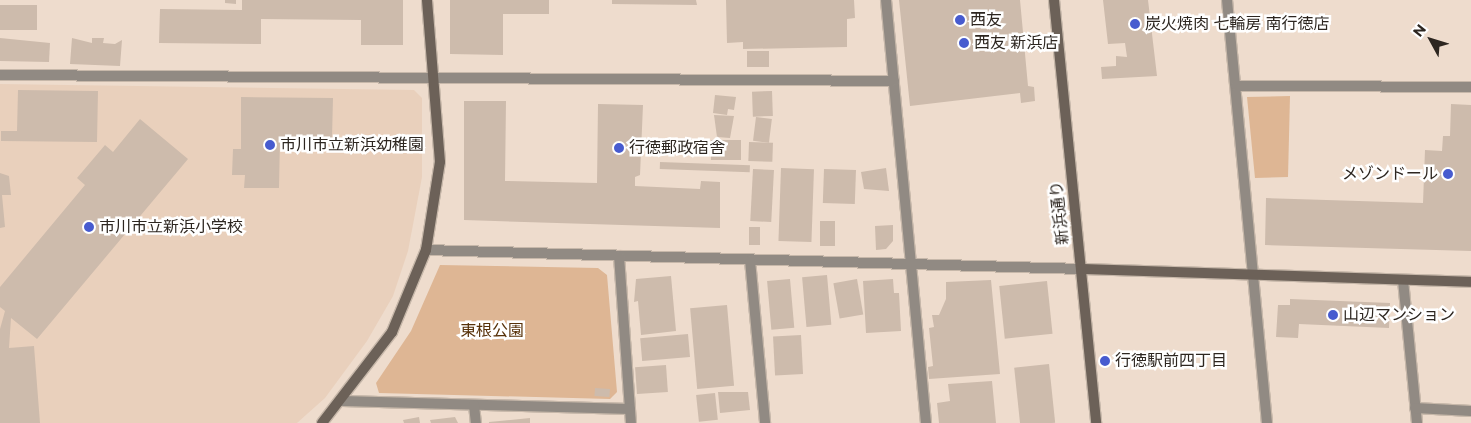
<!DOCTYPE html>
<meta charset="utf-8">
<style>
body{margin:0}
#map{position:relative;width:1471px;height:423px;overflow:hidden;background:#eedccd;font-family:Montserrat,"Noto Sans JP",sans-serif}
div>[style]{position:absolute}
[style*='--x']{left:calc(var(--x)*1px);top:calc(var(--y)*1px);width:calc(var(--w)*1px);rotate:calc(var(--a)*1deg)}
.built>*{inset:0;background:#e9d0bc}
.green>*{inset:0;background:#deb694}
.building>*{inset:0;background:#cdbbac;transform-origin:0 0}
.roads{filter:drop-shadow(1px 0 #c7b8aa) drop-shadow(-1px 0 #c7b8aa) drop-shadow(0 1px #c7b8aa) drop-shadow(0 -1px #c7b8aa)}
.street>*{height:10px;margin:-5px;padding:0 5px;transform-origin:5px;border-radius:5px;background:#918a83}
.secondary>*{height:10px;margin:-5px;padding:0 5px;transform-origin:5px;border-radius:5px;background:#6c6158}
.dots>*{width:14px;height:14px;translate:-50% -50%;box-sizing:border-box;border:2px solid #fff;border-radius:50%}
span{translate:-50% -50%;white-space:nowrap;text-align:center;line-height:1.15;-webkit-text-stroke:5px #fff;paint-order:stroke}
.poi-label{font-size:16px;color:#2d2620}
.left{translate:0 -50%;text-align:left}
.right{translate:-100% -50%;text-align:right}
.street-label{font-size:16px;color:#2d2620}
.park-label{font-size:16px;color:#573109}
.north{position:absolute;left:1406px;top:15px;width:50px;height:50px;-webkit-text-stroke:4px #fff;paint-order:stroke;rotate:309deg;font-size:14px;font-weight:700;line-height:20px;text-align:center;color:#2d2620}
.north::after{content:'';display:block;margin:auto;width:18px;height:22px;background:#2d2620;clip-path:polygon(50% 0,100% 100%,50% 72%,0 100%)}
</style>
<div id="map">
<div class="built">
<div style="clip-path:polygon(0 84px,414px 90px,422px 98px,422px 177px,408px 251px,393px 296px,367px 341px,325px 398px,297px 423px,0 423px)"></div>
</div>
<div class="green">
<div style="clip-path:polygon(1290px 96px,1288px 177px,1255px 178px,1247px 97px)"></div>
<div style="clip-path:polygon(440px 265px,598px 268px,607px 275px,617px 392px,610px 399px,379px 393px,376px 383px,411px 331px)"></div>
</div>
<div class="building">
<div style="clip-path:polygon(225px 0,236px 0,236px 4px,225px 3px)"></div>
<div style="clip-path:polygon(242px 0,403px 0,403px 45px,361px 45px,361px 20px,261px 19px,261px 44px,159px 43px,160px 9px,242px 10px)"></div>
<div style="clip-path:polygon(450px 0,549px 0,549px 14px,503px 14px,503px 55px,450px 54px)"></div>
<div style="clip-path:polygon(612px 0,696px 0,697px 5px,612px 4px)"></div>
<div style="clip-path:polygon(726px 0,854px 0,855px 18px,847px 19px,847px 47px,743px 49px,743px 42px,727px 43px)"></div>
<div style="clip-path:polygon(899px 0,1020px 0,1028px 86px,1034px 87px,1035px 101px,1021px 103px,1020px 93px,910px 106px)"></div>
<div style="clip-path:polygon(1103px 0,1148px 0,1157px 76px,1102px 79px,1101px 67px,1116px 66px,1116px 56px,1127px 57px,1125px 43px,1108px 44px)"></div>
<div style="left:0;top:5px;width:37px;height:25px"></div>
<div style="clip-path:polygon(0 38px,50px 43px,49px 62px,0 61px)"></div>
<div style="clip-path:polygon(72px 38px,92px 43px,92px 38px,104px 38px,103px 43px,115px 44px,122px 40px,120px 66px,70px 64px)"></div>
<div style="left:747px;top:51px;width:22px;height:16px"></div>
<div style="clip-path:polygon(18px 90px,98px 91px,97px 142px,1px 141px,1px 131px,17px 131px)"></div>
<div style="left:772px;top:91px;width:25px;height:20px;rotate:88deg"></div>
<div style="clip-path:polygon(715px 95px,736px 97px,734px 110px,728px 109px,727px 115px,713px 113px)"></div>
<div style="clip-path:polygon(241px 97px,333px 98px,332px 138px,280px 138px,279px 188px,244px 188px,245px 175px,232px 175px,233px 149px,241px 149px)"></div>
<div style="clip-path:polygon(464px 101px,506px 101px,505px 181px,597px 183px,598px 104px,643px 105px,640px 175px,635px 177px,635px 186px,700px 189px,701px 181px,720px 182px,720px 228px,464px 220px)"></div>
<div style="clip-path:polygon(1451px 104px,1471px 105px,1471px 251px,1265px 245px,1266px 198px,1423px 203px,1425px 150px,1442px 151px,1443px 136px,1450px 136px)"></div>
<div style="clip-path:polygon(714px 115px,734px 116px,730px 138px,717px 137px)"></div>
<div style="left:756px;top:117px;width:16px;height:24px;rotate:7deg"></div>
<div style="clip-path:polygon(140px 119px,188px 159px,37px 339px,11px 318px,9px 348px,34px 346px,40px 423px,0 423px,0 329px,5px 311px,0 307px,0 287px,85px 185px,77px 178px,105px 145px,113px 152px)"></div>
<div style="left:711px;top:140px;width:30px;height:20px"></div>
<div style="left:749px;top:142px;width:24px;height:19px;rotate:2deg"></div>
<div style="left:660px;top:162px;width:90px;height:7px;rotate:2deg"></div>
<div style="left:781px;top:168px;width:33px;height:73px;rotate:2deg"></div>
<div style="clip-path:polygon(886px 168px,889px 191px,864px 189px,861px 172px)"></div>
<div style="left:753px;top:169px;width:21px;height:52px;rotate:3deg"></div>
<div style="left:824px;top:169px;width:32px;height:34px;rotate:2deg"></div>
<div style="clip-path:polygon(0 173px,9px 176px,11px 195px,2px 195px,5px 227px,0 228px)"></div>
<div style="left:820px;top:221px;width:15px;height:25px"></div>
<div style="clip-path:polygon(893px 225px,893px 241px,886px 249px,876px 250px,875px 226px)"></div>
<div style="left:749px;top:227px;width:11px;height:18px"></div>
<div style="left:827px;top:275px;width:50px;height:25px;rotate:85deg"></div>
<div style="clip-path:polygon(671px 276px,676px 331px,641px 335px,638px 301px,634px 302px,636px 279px)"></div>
<div style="left:790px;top:279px;width:49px;height:23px;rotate:85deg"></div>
<div style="left:857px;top:279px;width:36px;height:24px;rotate:80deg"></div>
<div style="clip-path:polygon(893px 279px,894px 293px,899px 293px,901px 331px,866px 333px,863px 281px)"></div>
<div style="clip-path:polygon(991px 280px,1000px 374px,929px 379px,928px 367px,933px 366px,929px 328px,934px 327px,932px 315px,939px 315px,946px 299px,946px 282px)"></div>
<div style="left:1047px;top:281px;width:53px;height:48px;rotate:84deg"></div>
<div style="clip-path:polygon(1290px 299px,1390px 303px,1389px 328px,1299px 324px,1298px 338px,1276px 337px,1278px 305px,1290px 305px)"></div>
<div style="left:727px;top:305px;width:81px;height:37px;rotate:85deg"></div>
<div style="left:688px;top:334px;width:23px;height:48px;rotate:85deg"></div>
<div style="left:801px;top:335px;width:39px;height:28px;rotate:87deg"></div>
<div style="left:1049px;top:364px;width:59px;height:35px;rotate:84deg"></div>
<div style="left:666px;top:365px;width:27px;height:31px;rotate:86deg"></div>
<div style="clip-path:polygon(992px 381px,996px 423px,939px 423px,937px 403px,950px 401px,948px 384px)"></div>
<div style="left:595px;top:388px;width:15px;height:8px;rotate:4deg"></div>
<div style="clip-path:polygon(718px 392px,748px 392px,750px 410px,720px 413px)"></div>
<div style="left:715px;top:393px;width:27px;height:19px;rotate:84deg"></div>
<div style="clip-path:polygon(419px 417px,420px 423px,404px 423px,403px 420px)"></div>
<div style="clip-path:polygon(455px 417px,458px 423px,431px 423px,430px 420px)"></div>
<div style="clip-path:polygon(530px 418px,530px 423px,489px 423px,489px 422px)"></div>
</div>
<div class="roads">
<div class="street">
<div style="--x:886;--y:0;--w:425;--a:84.6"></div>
<div style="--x:1227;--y:0;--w:425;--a:84.6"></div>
<div style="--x:0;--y:75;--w:894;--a:0.38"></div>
<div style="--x:1236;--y:86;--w:235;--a:0.2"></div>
<div style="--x:426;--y:250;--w:655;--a:1.66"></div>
<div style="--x:619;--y:256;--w:167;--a:85.9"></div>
<div style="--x:750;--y:260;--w:164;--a:84.7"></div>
<div style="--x:1403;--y:280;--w:144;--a:84.4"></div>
<div style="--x:343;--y:401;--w:287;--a:1.6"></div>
<div style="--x:474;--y:405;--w:18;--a:84"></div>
<div style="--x:1415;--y:408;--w:56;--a:3.1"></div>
</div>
<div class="secondary">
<div style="--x:1054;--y:0;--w:425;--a:84.3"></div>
<div style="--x:1081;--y:269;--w:390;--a:1.9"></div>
<div style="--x:322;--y:423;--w:115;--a:-52.4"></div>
<div style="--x:392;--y:332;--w:89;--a:-67.5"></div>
<div style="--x:426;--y:250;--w:89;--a:-81"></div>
<div style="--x:440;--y:162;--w:163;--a:-94.6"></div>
</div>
</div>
<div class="dots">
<div style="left:960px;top:20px;background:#475bcf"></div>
<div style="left:1135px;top:24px;background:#475bcf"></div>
<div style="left:964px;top:43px;background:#475bcf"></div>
<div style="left:270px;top:145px;background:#475bcf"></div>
<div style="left:619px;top:148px;background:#475bcf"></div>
<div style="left:1448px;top:174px;background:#475bcf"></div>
<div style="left:89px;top:227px;background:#475bcf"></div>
<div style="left:1333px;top:315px;background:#475bcf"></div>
<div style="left:1105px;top:361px;background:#475bcf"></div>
</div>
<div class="poi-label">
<span class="left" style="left:970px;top:20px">西友</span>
<span class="left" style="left:1145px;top:24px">炭火焼肉 七輪房 南行徳店</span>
<span class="left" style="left:974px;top:43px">西友 新浜店</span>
<span class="left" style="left:280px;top:145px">市川市立新浜幼稚園</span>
<span class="left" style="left:629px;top:148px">行徳郵政宿舎</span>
<span class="right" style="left:1438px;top:174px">メゾンドール</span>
<span class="left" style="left:99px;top:227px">市川市立新浜小学校</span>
<span class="left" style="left:1343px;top:315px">山辺マンション</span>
<span class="left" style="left:1115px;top:361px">行徳駅前四丁目</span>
</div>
<div class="street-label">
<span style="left:1060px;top:213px;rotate:-96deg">新浜通り</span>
</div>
<div class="park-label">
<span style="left:492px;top:331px">東根公園</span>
</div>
<div class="north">N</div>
</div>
